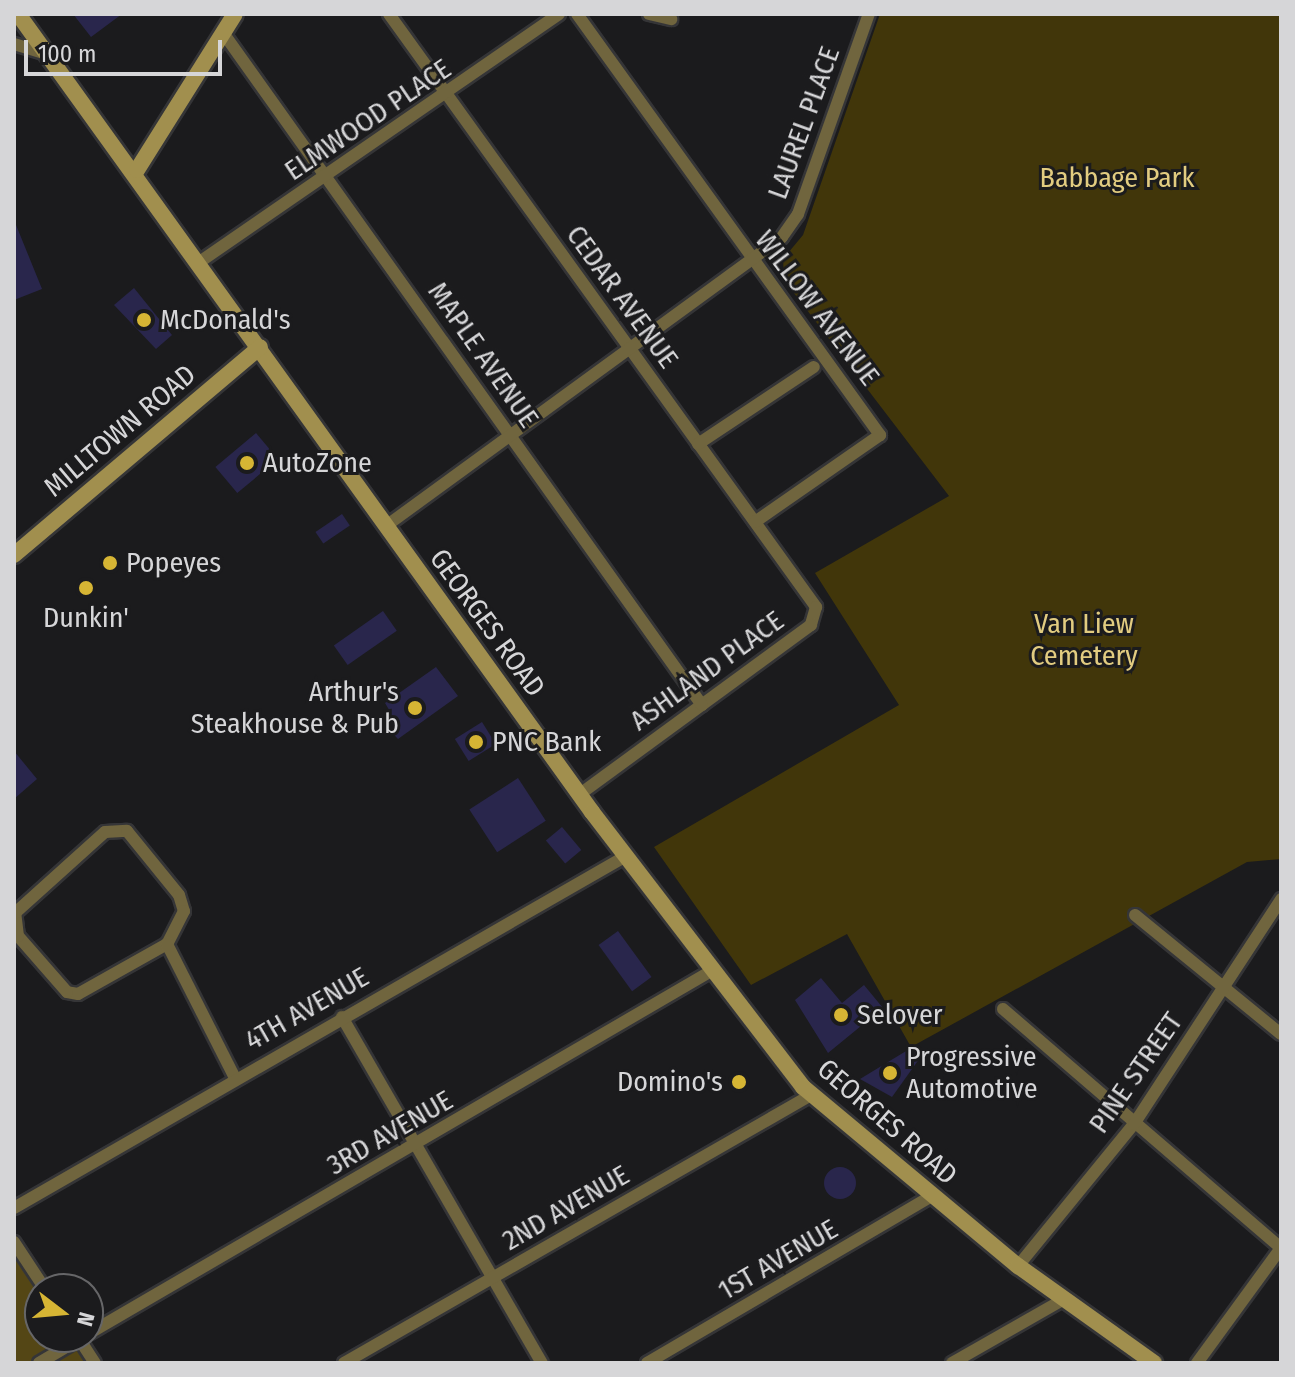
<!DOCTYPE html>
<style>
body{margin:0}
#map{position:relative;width:1295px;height:1377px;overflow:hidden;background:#1b1b1d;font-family:"Fira Sans Condensed",sans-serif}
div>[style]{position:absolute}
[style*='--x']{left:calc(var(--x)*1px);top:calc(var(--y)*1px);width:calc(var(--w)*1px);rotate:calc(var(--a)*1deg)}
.green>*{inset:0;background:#41360a}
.forest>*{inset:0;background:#544615}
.building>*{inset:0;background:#29264c;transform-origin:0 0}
.round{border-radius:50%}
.roads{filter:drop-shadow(2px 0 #353537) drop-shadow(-2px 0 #353537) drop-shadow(0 2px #353537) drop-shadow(0 -2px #353537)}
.street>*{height:12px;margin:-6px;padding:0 6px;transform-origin:6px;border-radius:6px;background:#70653e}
.secondary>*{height:16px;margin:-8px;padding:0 8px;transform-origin:8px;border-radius:8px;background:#a18f4e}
.dots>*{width:22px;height:22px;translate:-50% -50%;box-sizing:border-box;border:4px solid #1b1b1d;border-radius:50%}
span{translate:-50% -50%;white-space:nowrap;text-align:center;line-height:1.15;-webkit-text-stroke:6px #1b1b1d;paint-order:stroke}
.street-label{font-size:28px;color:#d6d6d8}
.park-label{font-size:28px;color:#e2cc80}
.poi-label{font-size:28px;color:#d6d6d8}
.left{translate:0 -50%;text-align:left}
.right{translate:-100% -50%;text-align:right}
.frame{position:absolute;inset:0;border:16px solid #d6d6d8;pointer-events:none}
.north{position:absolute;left:24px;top:1273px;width:80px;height:80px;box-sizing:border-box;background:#1b1b1d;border:2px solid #666668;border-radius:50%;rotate:106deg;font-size:22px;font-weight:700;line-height:32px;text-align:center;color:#d6d6d8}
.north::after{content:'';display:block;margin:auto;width:28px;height:36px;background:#d6b534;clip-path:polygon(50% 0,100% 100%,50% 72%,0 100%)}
.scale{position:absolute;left:24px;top:40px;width:198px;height:36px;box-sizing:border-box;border:4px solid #d6d6d8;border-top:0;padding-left:10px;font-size:24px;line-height:28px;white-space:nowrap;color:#d6d6d8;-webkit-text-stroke:6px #1b1b1d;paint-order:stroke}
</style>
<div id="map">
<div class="green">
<div style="clip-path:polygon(880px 14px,1281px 14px,1281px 859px,1247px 862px,911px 1047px,847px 934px,751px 985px,654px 847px,899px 705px,815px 573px,949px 496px,784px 280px,783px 259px,803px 235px)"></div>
</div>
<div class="forest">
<div style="clip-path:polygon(14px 1255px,40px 1293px,40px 1337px,70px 1337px,88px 1363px,14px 1363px)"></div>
</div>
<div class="building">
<div style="clip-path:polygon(73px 14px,122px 14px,91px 37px)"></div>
<div style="clip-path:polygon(14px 220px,42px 289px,14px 300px)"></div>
<div style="clip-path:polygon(134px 288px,172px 335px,156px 349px,114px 305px)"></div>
<div style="left:256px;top:433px;width:34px;height:53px;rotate:50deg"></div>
<div style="left:342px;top:514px;width:14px;height:32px;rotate:56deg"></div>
<div style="left:383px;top:611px;width:24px;height:60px;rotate:55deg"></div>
<div style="clip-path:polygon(436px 667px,458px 696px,398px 739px,381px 721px,391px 713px,385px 703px)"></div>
<div style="left:482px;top:722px;width:26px;height:32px;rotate:58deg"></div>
<div style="clip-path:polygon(14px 751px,37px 779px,14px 799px)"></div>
<div style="left:518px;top:778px;width:51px;height:58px;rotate:57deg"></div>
<div style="left:562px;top:827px;width:30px;height:21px;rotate:50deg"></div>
<div style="left:618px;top:931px;width:57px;height:24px;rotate:54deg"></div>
<div style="clip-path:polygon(821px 978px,842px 1003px,864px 985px,883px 1008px,828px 1053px,795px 1000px)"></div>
<div style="clip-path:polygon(916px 1045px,922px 1055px,892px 1097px,860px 1079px)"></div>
<div class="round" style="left:824px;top:1167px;width:32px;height:32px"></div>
</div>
<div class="roads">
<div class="street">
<div style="--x:389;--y:14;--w:731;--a:54.24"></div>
<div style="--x:816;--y:607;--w:19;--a:106"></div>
<div style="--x:811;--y:625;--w:288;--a:143.8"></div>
<div style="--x:577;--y:14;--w:519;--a:54.26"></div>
<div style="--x:880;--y:435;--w:152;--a:145.2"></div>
<div style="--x:649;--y:14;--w:23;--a:13"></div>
<div style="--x:224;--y:34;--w:824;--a:54.54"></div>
<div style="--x:14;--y:44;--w:37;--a:17"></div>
<div style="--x:201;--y:261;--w:435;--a:-34.6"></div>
<div style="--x:698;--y:444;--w:139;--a:-33.6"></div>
<div style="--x:386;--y:526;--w:490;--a:-36.1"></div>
<div style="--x:782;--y:237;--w:28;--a:-55"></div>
<div style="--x:798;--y:214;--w:212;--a:-70.5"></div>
<div style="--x:1135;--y:915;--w:188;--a:39.2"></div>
<div style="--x:167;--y:944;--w:102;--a:150.7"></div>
<div style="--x:78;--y:994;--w:11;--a:-170"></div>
<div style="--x:67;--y:992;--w:74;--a:-131.2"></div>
<div style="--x:18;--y:936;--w:23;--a:-97"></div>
<div style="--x:15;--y:913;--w:121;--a:-42"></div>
<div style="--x:105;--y:832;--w:22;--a:-3"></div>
<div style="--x:127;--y:831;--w:82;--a:50.9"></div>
<div style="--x:179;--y:895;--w:17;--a:73"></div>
<div style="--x:184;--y:911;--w:37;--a:117"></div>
<div style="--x:167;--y:944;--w:150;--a:63.1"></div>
<div style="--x:1003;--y:1009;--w:367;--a:40.7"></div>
<div style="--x:342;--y:1017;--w:400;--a:60"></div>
<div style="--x:14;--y:1208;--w:706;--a:-29.91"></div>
<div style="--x:14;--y:1242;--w:56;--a:56.6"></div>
<div style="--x:1018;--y:1266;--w:183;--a:-50.8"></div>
<div style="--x:1134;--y:1124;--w:269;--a:-56.8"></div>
<div style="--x:88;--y:1334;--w:723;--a:-30.22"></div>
<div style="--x:78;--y:1337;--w:31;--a:57"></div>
<div style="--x:39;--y:1363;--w:51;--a:-30.6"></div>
<div style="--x:344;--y:1363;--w:538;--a:-29.85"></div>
<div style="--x:647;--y:1363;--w:330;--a:-30.4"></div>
<div style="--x:952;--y:1363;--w:129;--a:-29.7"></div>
<div style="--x:1197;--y:1363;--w:142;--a:-53.9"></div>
</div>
<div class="secondary">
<div style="--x:18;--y:14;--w:983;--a:54.27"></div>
<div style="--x:592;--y:812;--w:347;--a:52.5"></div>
<div style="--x:803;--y:1087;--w:280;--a:39.8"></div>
<div style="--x:1018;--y:1266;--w:167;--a:35.5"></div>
<div style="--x:137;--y:170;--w:184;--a:-57.9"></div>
<div style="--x:14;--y:555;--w:322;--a:-40.2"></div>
</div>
</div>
<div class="dots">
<div style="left:144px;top:320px;background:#d6b534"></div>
<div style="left:247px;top:463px;background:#d6b534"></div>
<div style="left:110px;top:563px;background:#d6b534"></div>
<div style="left:86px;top:588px;background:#d6b534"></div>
<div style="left:415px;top:708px;background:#d6b534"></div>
<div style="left:476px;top:742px;background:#d6b534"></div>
<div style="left:841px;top:1015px;background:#d6b534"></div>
<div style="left:890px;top:1073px;background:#d6b534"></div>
<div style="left:739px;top:1082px;background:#d6b534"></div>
</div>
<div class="street-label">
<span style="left:368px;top:120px;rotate:-34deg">ELMWOOD PLACE</span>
<span style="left:804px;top:123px;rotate:-70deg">LAUREL PLACE</span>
<span style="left:622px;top:297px;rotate:54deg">CEDAR AVENUE</span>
<span style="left:817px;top:308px;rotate:53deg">WILLOW AVENUE</span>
<span style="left:483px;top:355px;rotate:55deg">MAPLE AVENUE</span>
<span style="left:120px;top:431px;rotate:-40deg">MILLTOWN ROAD</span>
<span style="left:487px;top:623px;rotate:54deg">GEORGES ROAD</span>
<span style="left:707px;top:671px;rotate:-36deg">ASHLAND PLACE</span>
<span style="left:307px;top:1009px;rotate:-30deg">4TH AVENUE</span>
<span style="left:1136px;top:1073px;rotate:-55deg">PINE STREET</span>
<span style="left:887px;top:1122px;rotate:41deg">GEORGES ROAD</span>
<span style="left:390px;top:1133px;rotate:-30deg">3RD AVENUE</span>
<span style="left:566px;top:1208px;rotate:-30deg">2ND AVENUE</span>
<span style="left:778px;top:1260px;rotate:-30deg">1ST AVENUE</span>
</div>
<div class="park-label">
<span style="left:1117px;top:178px">Babbage Park</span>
<span style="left:1084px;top:640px">Van Liew<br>Cemetery</span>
</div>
<div class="poi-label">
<span class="left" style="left:160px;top:320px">McDonald's</span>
<span class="left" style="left:263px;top:463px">AutoZone</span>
<span class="left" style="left:126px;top:563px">Popeyes</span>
<span style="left:86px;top:618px">Dunkin'</span>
<span class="right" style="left:399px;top:708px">Arthur's<br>Steakhouse &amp; Pub</span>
<span class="left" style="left:492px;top:742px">PNC Bank</span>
<span class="left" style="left:857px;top:1015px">Selover</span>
<span class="left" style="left:906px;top:1073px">Progressive<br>Automotive</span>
<span class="right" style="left:723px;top:1082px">Domino's</span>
</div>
<div class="frame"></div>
<div class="north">N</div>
<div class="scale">100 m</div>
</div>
